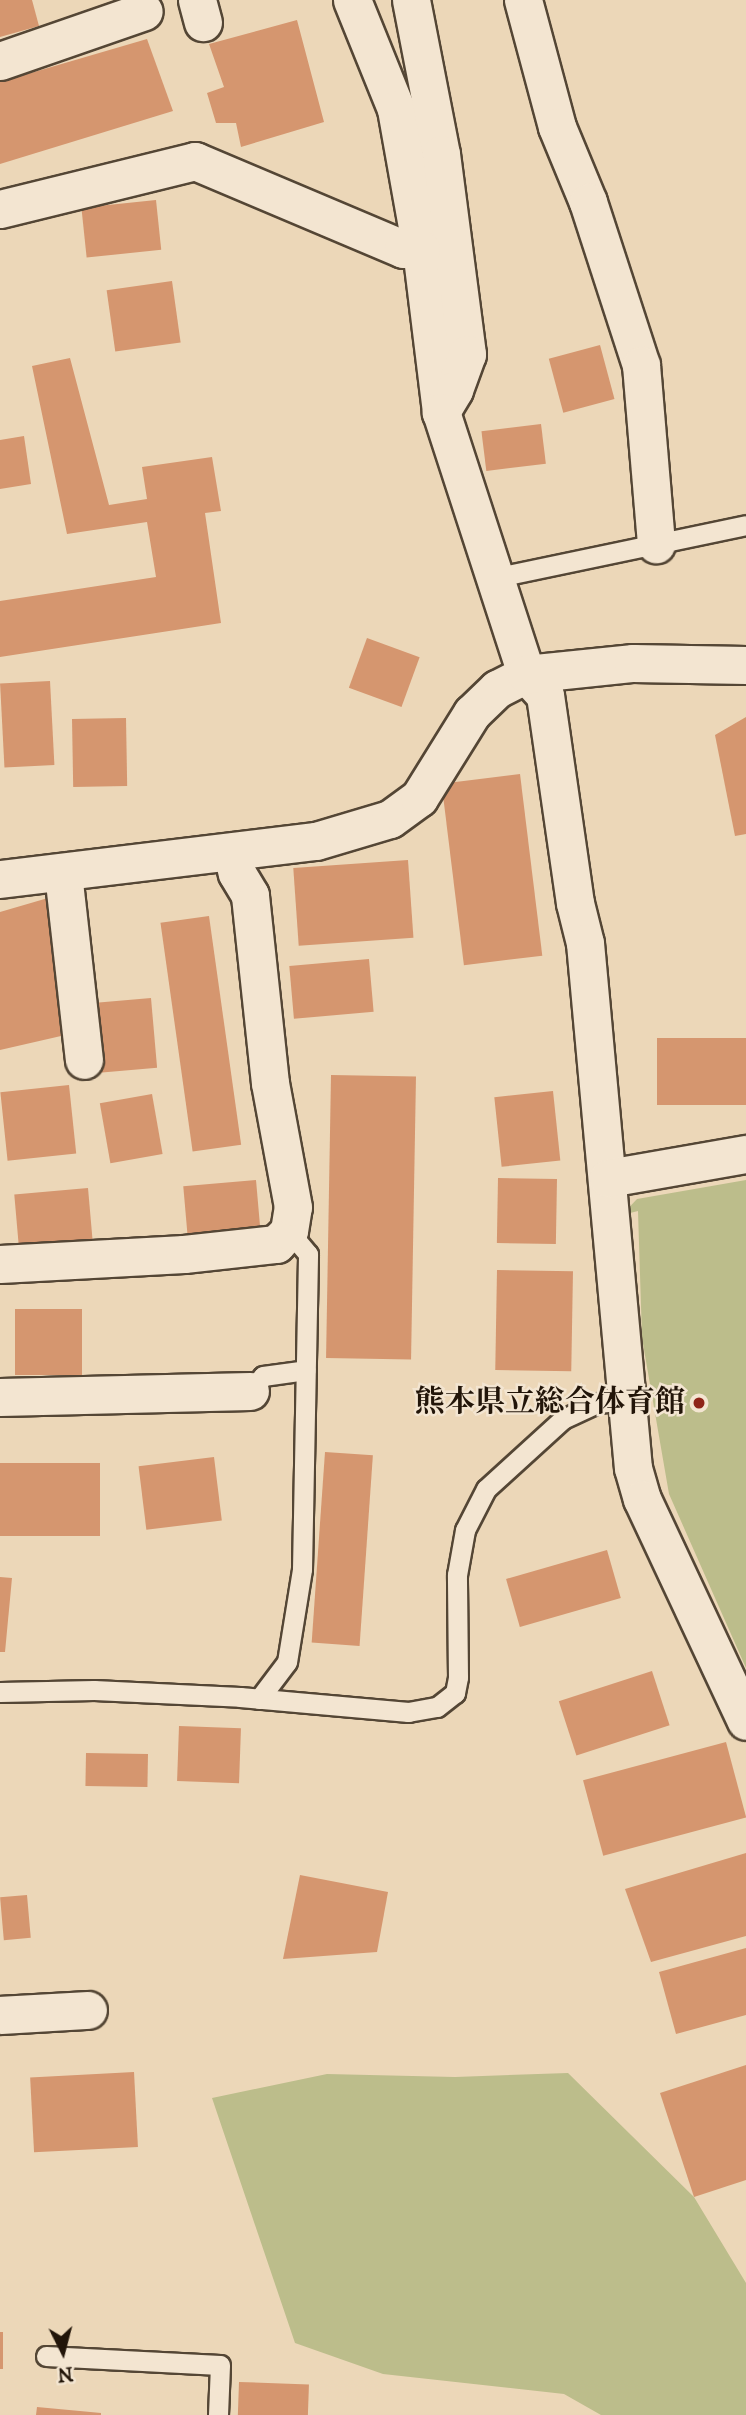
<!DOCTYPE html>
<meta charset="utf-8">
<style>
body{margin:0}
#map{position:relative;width:746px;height:2415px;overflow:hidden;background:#ecd7b8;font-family:"IM FELL DW Pica","Noto Serif JP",serif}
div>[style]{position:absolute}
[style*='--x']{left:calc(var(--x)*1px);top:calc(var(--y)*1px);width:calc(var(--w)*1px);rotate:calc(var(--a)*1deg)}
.green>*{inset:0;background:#bcbd8b}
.building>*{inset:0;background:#d5966f;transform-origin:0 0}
.roads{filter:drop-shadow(2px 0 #544635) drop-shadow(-2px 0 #544635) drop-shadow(0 2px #544635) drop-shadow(0 -2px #544635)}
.lane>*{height:19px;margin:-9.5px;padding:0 9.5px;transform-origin:9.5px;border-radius:9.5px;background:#f3e5d1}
.street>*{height:37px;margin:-18.5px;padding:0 18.5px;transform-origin:18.5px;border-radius:18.5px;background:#f3e5d1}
.dots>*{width:19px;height:19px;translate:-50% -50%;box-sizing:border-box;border:4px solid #f3e5d1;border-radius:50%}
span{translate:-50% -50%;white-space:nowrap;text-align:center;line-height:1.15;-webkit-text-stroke:5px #f3e5d1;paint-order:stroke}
.poi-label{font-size:30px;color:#221509;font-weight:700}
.right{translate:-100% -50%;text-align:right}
.north{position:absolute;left:28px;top:2317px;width:70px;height:70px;-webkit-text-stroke:5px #f3e5d1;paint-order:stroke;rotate:174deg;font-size:19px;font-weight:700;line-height:28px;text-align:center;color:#221509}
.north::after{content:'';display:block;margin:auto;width:24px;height:32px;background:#221509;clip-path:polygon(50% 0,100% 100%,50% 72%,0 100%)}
</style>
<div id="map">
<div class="green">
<div style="clip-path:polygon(746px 1180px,746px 1668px,669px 1494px,642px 1338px,638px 1211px,622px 1215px,637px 1199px)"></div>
<div style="clip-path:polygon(568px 2073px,694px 2197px,746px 2283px,746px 2415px,601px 2415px,564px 2394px,383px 2374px,295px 2343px,212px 2098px,327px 2074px,455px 2077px)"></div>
</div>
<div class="building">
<div style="clip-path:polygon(0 0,32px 0,39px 26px,0 37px)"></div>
<div style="clip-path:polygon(297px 20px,324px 122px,241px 147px,236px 123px,216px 123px,207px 93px,224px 87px,209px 44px)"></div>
<div style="clip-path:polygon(147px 39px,173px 111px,0 164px,0 82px)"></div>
<div style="left:156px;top:200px;width:50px;height:75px;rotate:84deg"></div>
<div style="left:172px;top:281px;width:62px;height:66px;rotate:82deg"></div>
<div style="left:600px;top:345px;width:56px;height:53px;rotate:75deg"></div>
<div style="clip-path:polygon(70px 358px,109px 505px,147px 499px,142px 467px,212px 457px,221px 511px,205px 513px,221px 623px,0 657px,0 601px,156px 577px,147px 522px,67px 534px,32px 366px)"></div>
<div style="left:541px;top:424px;width:40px;height:60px;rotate:83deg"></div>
<div style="clip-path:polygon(24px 436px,31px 484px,0 489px,0 440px)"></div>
<div style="left:367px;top:638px;width:56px;height:53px;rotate:20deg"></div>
<div style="left:50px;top:681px;width:84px;height:50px;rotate:87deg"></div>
<div style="clip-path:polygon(746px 717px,746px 834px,735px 836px,715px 735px)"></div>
<div style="left:126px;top:718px;width:68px;height:54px;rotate:89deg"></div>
<div style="left:520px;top:774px;width:183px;height:79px;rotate:83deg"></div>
<div style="left:408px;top:860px;width:78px;height:115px;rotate:86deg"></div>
<div style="clip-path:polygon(48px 898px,61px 1036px,0 1050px,0 912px)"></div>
<div style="left:209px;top:916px;width:231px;height:49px;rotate:82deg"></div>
<div style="left:369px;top:959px;width:53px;height:80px;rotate:85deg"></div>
<div style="left:151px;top:998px;width:70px;height:58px;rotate:85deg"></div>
<div style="left:746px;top:1038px;width:67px;height:89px;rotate:90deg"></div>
<div style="left:331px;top:1075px;width:85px;height:283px;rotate:1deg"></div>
<div style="left:69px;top:1085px;width:69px;height:69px;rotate:84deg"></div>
<div style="left:553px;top:1091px;width:70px;height:59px;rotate:84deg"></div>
<div style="left:152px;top:1094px;width:61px;height:53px;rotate:80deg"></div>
<div style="left:498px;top:1178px;width:59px;height:65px;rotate:1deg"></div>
<div style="left:256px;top:1180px;width:48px;height:73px;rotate:85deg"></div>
<div style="left:88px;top:1188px;width:59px;height:74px;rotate:85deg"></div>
<div style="left:497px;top:1270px;width:76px;height:100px;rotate:1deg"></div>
<div style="left:82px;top:1309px;width:66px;height:67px;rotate:90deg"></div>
<div style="left:325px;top:1452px;width:48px;height:191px;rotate:4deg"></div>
<div style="left:214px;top:1457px;width:64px;height:76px;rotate:83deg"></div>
<div style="left:100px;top:1463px;width:73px;height:100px;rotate:90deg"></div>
<div style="left:607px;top:1550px;width:50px;height:105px;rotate:74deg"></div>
<div style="clip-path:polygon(0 1577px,12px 1578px,5px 1652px,0 1652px)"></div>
<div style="left:652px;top:1671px;width:57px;height:98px;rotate:72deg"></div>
<div style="left:179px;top:1726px;width:62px;height:55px;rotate:2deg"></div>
<div style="left:726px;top:1742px;width:78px;height:148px;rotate:75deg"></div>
<div style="left:86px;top:1753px;width:62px;height:33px;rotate:1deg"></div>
<div style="clip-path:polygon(746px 1853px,746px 1936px,651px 1962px,625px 1889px)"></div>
<div style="clip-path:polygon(300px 1875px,388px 1892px,377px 1952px,283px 1959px)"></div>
<div style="left:27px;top:1895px;width:43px;height:27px;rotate:85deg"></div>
<div style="clip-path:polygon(746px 1948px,746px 2015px,676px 2034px,659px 1972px)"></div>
<div style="clip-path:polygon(746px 2065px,746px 2180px,694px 2197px,660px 2093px)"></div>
<div style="left:134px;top:2072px;width:75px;height:104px;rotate:87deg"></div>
<div style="left:0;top:2332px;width:3px;height:37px"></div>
<div style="left:239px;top:2382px;width:70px;height:33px;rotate:2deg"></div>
<div style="clip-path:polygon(37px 2407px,101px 2413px,101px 2415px,36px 2415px)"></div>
</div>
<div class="roads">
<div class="lane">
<div style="--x:493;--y:578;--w:258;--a:-11.8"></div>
<div style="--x:250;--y:1391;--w:20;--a:-49"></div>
<div style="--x:263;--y:1376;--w:43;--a:-7.9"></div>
<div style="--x:0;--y:1692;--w:94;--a:-1.2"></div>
<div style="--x:94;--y:1690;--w:146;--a:2.7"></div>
<div style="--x:240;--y:1697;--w:169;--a:5.1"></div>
<div style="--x:408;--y:1712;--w:29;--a:-10"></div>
<div style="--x:437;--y:1707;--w:23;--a:-38"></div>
<div style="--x:455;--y:1693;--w:16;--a:-79"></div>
<div style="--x:458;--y:1677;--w:102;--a:-90.6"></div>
<div style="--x:457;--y:1575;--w:46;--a:-79.9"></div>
<div style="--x:465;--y:1530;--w:46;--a:-62.9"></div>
<div style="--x:486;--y:1489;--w:104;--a:-42.3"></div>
<div style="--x:563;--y:1419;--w:38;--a:-25"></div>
<div style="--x:598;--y:1403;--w:28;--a:-6"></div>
<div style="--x:259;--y:1699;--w:46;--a:-52.9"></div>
<div style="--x:287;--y:1662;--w:94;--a:-80.8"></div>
<div style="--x:302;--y:1569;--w:315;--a:-88.9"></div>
<div style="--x:308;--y:1254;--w:30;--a:-130"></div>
<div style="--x:46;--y:2356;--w:174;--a:3"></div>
<div style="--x:220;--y:2365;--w:50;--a:92.3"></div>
</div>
<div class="street">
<div style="--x:197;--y:0;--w:23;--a:75"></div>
<div style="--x:352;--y:0;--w:118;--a:68"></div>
<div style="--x:396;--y:109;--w:142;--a:79.9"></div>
<div style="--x:421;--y:249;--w:164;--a:83"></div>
<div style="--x:411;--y:0;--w:157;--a:79"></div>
<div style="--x:441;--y:154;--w:202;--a:82.6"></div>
<div style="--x:467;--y:354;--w:38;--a:110"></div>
<div style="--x:454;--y:390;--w:26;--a:121"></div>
<div style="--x:441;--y:412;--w:275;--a:72"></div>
<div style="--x:526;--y:674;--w:28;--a:48"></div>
<div style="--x:545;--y:695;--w:210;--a:81.8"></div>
<div style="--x:575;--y:903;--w:41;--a:76"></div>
<div style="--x:585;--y:943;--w:527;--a:84.78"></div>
<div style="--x:633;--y:1468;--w:32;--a:74"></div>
<div style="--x:642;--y:1499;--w:245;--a:64.9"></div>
<div style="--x:523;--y:0;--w:131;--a:75"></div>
<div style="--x:557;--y:127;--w:81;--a:67.5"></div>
<div style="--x:588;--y:202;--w:171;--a:72"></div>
<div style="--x:641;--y:365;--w:180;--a:85.2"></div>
<div style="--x:0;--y:61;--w:152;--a:-19.1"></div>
<div style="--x:0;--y:209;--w:201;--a:-13.8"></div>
<div style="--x:195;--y:161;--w:226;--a:22.9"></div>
<div style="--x:403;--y:249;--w:18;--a:0"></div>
<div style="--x:63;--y:873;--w:188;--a:83.6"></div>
<div style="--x:0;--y:879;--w:318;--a:-6.9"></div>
<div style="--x:316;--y:841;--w:77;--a:-16.6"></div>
<div style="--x:390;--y:819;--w:36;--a:-36"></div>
<div style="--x:419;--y:798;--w:100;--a:-58.1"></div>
<div style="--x:472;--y:713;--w:35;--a:-44"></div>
<div style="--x:497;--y:689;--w:33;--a:-27"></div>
<div style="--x:526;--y:674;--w:108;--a:-5.9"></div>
<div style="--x:633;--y:663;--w:113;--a:1"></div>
<div style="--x:608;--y:1178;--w:140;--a:-9.9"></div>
<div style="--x:0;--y:1264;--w:184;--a:-3.1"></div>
<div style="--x:184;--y:1254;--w:93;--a:-6.2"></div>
<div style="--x:276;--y:1244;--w:18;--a:-45"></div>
<div style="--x:289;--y:1231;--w:24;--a:-81"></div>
<div style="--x:293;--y:1207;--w:126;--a:-100.5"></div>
<div style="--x:270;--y:1083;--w:189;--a:-96.1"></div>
<div style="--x:250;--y:895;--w:26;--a:-121"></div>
<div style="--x:237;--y:873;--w:22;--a:-106"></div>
<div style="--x:0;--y:1397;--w:250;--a:-1.4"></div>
<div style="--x:0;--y:2015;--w:88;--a:-3.3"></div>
</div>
</div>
<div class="dots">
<div style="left:699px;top:1403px;background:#8f2418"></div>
</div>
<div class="poi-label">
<span class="right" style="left:685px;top:1403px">熊本県立総合体育館</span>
</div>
<div class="north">N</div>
</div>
